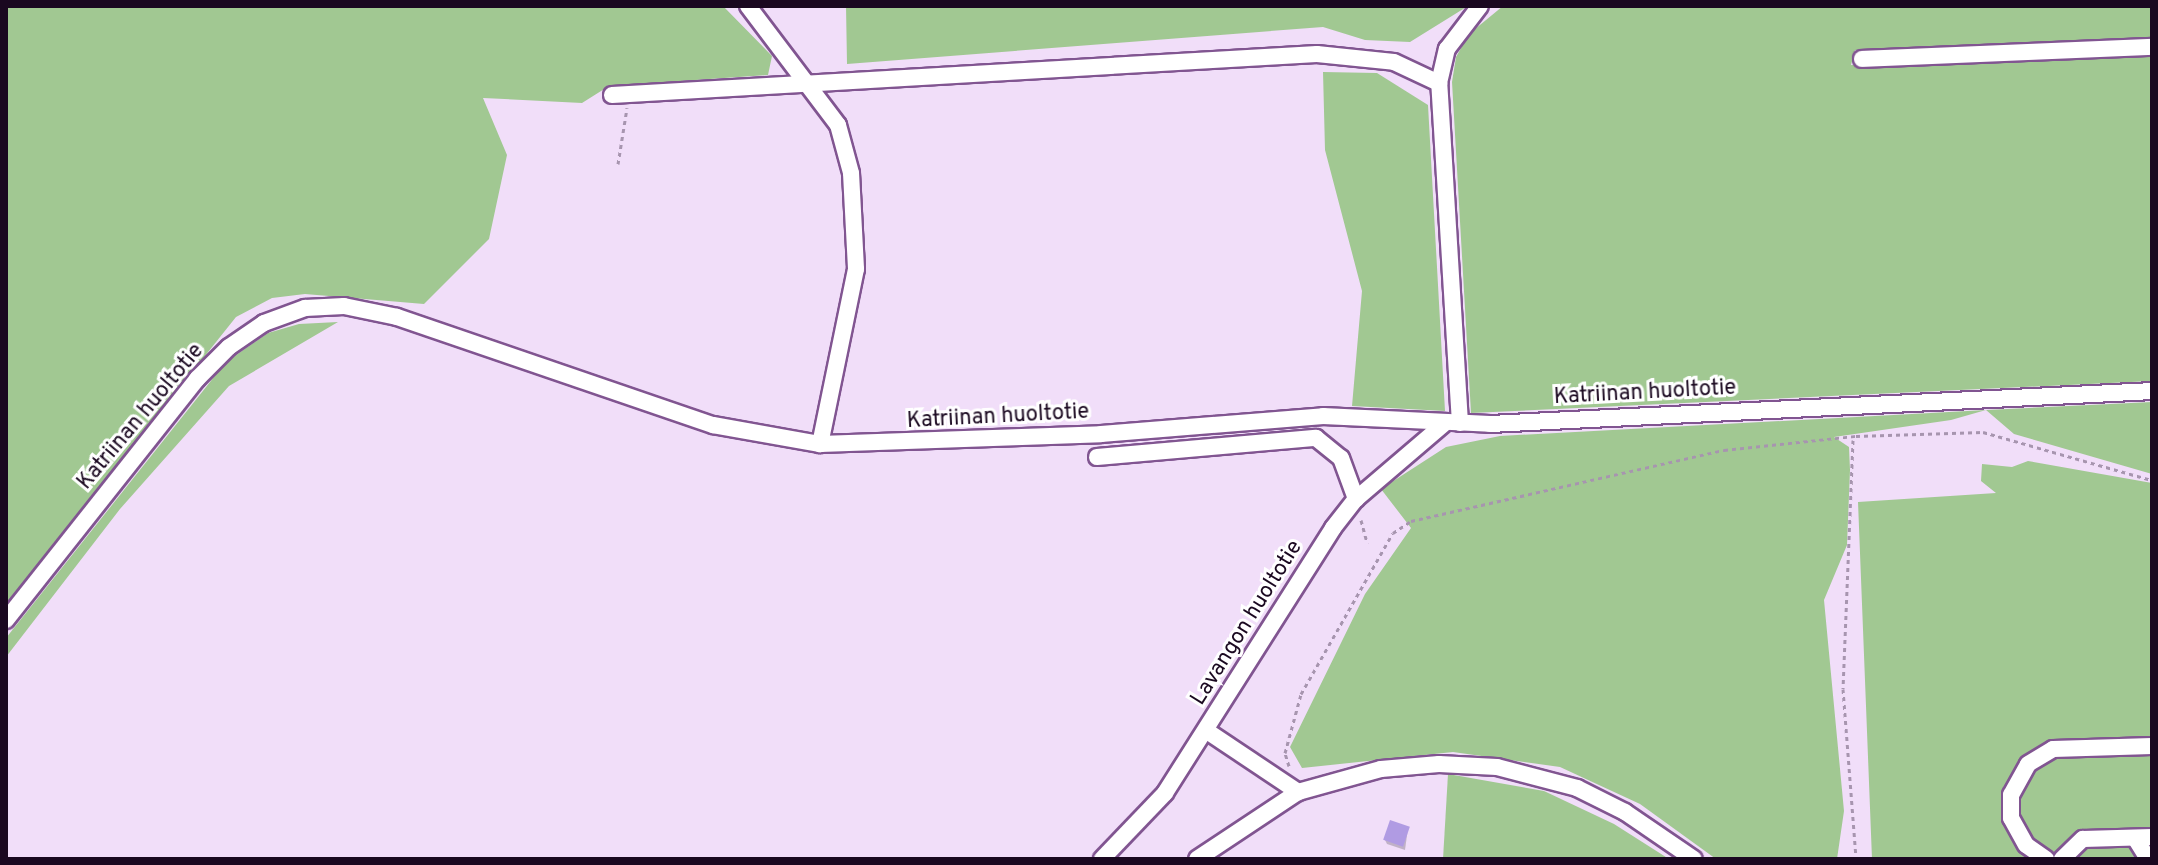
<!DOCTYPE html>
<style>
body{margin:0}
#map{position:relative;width:2158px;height:865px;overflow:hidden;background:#f1def9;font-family:Overpass,sans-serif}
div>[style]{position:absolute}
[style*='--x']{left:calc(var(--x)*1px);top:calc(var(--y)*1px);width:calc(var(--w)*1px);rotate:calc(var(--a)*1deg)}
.green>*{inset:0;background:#a1c892}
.shadow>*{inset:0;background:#0003}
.building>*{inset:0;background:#b09be3;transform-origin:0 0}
.path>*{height:3px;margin-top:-1.5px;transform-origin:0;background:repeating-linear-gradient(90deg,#a795af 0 4px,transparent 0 8px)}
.roads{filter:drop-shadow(2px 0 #815591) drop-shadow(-2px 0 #815591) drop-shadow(0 2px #815591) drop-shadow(0 -2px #815591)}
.minor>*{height:16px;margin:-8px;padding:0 8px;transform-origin:8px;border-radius:8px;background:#fff}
span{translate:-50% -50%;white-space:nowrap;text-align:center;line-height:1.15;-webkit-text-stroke:6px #fff;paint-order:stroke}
.street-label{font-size:22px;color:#1a0820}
.frame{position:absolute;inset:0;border:8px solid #1a0820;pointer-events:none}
</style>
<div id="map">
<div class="green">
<div style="clip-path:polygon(6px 6px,723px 6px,772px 56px,768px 75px,609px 86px,582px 103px,483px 98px,507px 155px,489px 239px,424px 304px,305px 294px,272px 298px,236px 317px,6px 605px)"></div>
<div style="clip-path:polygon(846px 6px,1468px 6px,1410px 42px,1365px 40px,1323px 27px,847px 64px)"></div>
<div style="clip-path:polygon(1503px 6px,2152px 6px,2152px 38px,1855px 50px,1851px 65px,2152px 53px,2152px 381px,1471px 413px,1452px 82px,1456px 57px,1469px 34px)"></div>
<div style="clip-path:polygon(1323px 72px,1377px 73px,1428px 105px,1445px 411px,1352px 406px,1362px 291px,1325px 150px)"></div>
<div style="clip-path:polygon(338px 322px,229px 386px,120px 509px,6px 657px,6px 638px,226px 362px,268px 333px,299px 324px)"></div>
<div style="clip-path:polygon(2152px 402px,2152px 474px,2014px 434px,1986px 410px,1951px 420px,1834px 437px,1849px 447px,1850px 470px,1847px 545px,1824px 600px,1844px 811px,1837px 859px,1716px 859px,1640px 804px,1560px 767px,1453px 752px,1302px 768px,1290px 747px,1365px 594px,1411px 528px,1381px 489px,1446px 447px,1500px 436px,1986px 410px)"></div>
<div style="clip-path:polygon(2028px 461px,2152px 483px,2152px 859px,1872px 859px,1858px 502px,1996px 493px,1981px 481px,1982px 464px,2012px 467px)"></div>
<div style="clip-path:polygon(1448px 774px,1544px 791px,1614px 824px,1669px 859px,1443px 859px)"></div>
</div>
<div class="shadow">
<div style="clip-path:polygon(1408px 828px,1405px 850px,1387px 844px,1385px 840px)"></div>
</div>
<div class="building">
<div style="left:1390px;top:820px;width:21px;height:21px;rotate:19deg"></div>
</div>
<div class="path">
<div style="--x:618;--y:164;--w:57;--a:-80.9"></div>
<div style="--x:1856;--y:436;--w:127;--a:-1.8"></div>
<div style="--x:1983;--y:432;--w:176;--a:15.9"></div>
<div style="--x:1853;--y:440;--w:249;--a:92.3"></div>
<div style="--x:1843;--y:689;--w:170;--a:85.6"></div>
<div style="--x:1361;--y:520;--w:24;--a:75"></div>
<div style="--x:1289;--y:766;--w:14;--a:-107"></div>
<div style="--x:1285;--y:753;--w:61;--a:-74.8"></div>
<div style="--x:1301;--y:694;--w:185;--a:-60.3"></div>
<div style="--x:1393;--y:533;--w:22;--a:-34"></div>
<div style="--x:1411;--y:521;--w:321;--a:-12.8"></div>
<div style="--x:1724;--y:450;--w:133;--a:-6.1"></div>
</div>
<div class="roads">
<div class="minor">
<div style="--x:748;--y:6;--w:149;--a:52.9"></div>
<div style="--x:838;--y:125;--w:50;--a:74.8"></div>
<div style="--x:851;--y:173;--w:96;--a:87"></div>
<div style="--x:856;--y:269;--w:179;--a:101.6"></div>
<div style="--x:1862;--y:59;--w:290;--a:-2.4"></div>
<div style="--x:612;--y:95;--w:706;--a:-3.33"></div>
<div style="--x:1317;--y:54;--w:77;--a:5.9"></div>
<div style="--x:1394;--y:62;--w:50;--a:25"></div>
<div style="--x:1460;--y:423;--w:341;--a:-93.5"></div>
<div style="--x:1439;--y:83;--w:35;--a:-77"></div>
<div style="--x:1447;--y:49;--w:54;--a:-52.5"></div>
<div style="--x:1097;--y:457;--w:220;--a:-5"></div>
<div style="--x:1316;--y:438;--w:32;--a:39"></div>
<div style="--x:1341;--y:458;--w:44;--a:69.9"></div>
<div style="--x:6;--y:620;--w:308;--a:-51.6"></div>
<div style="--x:197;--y:379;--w:45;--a:-45"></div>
<div style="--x:229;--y:347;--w:42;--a:-34.4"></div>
<div style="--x:264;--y:323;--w:44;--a:-20.1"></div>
<div style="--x:305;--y:308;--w:39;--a:-3"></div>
<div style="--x:344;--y:306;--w:54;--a:11.7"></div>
<div style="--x:397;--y:317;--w:334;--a:18.9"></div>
<div style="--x:713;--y:425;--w:109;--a:10.1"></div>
<div style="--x:820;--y:444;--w:281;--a:-2"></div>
<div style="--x:1101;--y:434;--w:223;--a:-4.6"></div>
<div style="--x:1323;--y:416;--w:167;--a:2.7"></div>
<div style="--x:1490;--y:424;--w:663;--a:-2.85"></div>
<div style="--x:1207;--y:731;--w:110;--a:33.8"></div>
<div style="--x:2135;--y:838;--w:25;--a:58"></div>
<div style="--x:1102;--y:859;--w:91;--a:-46.3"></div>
<div style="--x:1165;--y:793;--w:314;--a:-57.6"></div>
<div style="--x:1333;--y:528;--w:37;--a:-52"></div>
<div style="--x:1356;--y:499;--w:117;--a:-40.5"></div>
<div style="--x:1197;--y:859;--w:121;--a:-33.6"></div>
<div style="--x:1298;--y:792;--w:86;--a:-15.5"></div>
<div style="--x:1381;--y:769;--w:58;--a:-4.9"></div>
<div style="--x:1439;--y:764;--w:58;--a:3"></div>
<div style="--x:1497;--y:767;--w:83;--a:14.7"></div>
<div style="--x:1577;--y:788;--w:54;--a:26.6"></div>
<div style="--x:1625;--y:812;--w:83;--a:34.3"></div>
<div style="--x:2046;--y:859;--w:24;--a:-145"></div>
<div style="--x:2026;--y:845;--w:31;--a:-119"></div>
<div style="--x:2011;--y:818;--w:23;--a:-90"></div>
<div style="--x:2011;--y:795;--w:35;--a:-61"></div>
<div style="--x:2028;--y:764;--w:29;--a:-31"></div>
<div style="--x:2053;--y:749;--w:99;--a:-1.7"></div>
<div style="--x:2062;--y:859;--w:29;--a:-44"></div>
<div style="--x:2083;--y:839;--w:69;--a:-1.7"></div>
</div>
</div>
<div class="street-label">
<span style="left:1645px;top:393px;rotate:-3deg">Katriinan huoltotie</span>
<span style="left:141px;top:417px;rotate:-50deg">Katriinan huoltotie</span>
<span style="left:998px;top:417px;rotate:-3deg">Katriinan huoltotie</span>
<span style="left:1247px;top:623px;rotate:-58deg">Lavangon huoltotie</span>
</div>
<div class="frame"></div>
</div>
